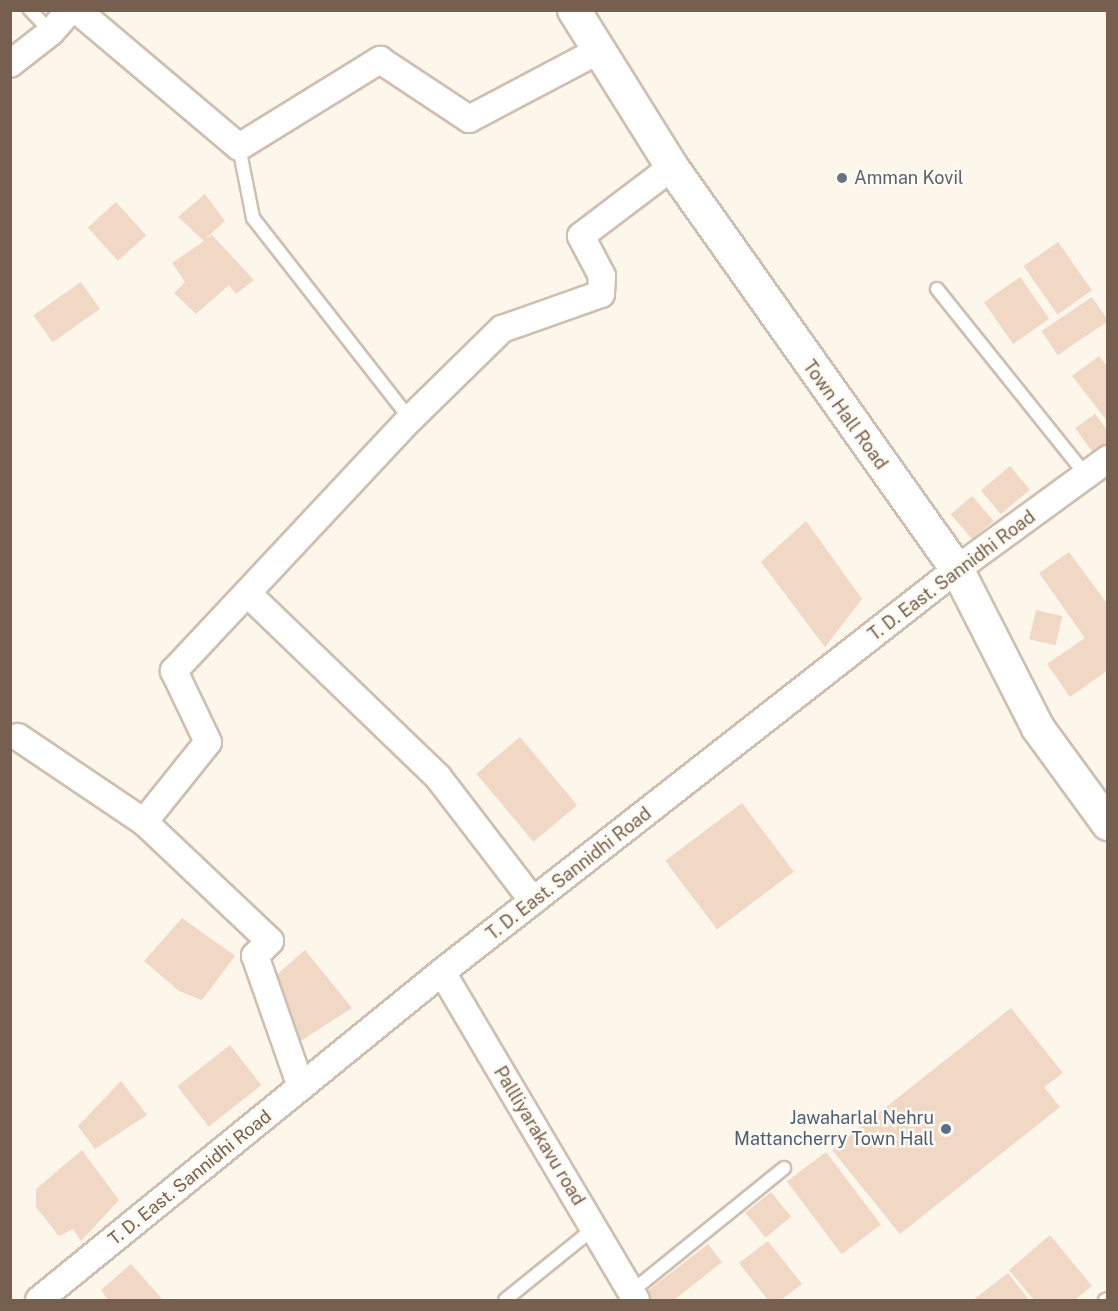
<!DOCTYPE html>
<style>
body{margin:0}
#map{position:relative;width:1118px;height:1311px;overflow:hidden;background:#fcf6eb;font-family:"Public Sans",sans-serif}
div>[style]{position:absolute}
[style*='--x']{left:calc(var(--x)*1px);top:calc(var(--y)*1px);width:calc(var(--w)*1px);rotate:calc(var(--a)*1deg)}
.building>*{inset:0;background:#f0d8c4;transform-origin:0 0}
.roads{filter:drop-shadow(2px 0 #cebfb1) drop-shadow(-2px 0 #cebfb1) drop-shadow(0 2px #cebfb1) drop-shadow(0 -2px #cebfb1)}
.service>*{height:12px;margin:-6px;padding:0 6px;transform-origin:6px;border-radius:6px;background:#fff}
.minor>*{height:26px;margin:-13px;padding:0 13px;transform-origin:13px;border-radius:13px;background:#fff}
.tertiary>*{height:32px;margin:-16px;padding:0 16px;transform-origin:16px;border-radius:16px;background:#fff}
.dots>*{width:16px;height:16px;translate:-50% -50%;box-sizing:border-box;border:3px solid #fefaf2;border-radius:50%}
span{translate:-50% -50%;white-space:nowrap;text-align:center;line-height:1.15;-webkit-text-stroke:5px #fefaf2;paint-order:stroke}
.worship-label{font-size:18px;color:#5b616d}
.left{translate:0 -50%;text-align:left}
.street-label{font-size:18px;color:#765f4f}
.service-label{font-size:18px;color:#4e5e75}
.right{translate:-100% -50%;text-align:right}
.frame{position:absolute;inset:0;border:12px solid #765f4f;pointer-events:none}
</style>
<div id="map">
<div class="building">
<div style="clip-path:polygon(205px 194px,225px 221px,205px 239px,212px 235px,254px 280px,236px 294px,229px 285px,196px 314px,174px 293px,185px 282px,172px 263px,204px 241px,178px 217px)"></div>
<div style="left:116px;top:202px;width:45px;height:38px;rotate:48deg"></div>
<div style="left:1058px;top:242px;width:59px;height:42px;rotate:55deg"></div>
<div style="left:1020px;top:277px;width:51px;height:44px;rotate:55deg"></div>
<div style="left:81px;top:282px;width:33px;height:58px;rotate:55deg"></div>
<div style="left:1092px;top:297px;width:29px;height:61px;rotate:56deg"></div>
<div style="clip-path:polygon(1099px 356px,1108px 367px,1108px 422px,1072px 376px)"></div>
<div style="clip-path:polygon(1095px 414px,1108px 431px,1108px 445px,1095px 455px,1075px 428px)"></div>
<div style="left:1010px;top:466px;width:31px;height:38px;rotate:50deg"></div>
<div style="left:972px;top:496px;width:33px;height:28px;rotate:49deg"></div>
<div style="clip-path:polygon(806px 521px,862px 599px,825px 647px,761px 562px)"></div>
<div style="clip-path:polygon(1069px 552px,1108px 605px,1108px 670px,1070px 697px,1047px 664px,1085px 638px,1039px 573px)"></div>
<div style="left:1036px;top:610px;width:27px;height:30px;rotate:13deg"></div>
<div style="left:520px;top:737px;width:89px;height:57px;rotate:50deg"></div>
<div style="left:742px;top:803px;width:86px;height:96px;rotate:53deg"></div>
<div style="clip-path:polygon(182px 918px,235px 956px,202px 1000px,179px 991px,144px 961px)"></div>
<div style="clip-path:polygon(305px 950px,352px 1008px,299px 1042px,272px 979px)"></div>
<div style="clip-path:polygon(1011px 1008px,1063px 1073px,1044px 1087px,1060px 1107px,900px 1234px,832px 1150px)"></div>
<div style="left:230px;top:1045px;width:51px;height:67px;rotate:52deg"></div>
<div style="clip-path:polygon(121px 1081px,147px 1115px,95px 1149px,78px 1126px)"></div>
<div style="clip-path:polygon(82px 1150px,119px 1200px,81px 1241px,73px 1229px,59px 1236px,36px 1207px,36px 1189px)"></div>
<div style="left:826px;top:1152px;width:91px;height:49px;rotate:53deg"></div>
<div style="left:771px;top:1192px;width:32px;height:33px;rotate:51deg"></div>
<div style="clip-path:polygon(1050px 1235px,1092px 1286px,1075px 1300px,1034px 1300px,1009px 1270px)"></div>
<div style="clip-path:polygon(768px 1241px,802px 1284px,781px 1300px,768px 1300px,739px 1263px)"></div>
<div style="clip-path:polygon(708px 1244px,722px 1262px,674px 1300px,646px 1300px,642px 1295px)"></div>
<div style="clip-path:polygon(131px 1264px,163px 1300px,108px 1300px,101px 1290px)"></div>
<div style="clip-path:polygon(1008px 1273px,1029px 1300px,973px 1300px)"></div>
</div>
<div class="roads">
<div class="service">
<div style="--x:30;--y:10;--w:30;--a:46"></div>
<div style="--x:239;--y:147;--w:72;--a:78.8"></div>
<div style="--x:253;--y:218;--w:255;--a:52"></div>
<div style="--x:937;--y:289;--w:238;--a:51.3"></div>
<div style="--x:631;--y:1292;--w:197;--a:-39"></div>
<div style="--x:505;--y:1300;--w:113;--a:-38.9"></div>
<div style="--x:1105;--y:1300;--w:3;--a:-18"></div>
</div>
<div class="minor">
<div style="--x:77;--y:10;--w:212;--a:40.2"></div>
<div style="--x:239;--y:147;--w:166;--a:-31.7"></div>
<div style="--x:380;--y:60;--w:107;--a:33.5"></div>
<div style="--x:469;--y:119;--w:144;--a:-27.8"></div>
<div style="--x:10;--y:64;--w:52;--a:-38"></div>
<div style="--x:51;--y:32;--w:29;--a:-49"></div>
<div style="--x:248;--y:594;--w:264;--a:43.9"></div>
<div style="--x:438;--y:777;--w:156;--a:52.5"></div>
<div style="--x:18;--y:737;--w:152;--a:34"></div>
<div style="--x:442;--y:972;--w:381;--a:59.4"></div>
<div style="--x:301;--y:1087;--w:139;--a:-109.3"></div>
<div style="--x:255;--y:956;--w:21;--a:-45"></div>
<div style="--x:270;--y:941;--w:173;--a:-136.6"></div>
<div style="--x:144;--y:822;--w:102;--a:-51.3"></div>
<div style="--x:208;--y:742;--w:79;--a:-115.6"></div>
<div style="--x:174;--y:671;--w:345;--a:-46.9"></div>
<div style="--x:410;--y:419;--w:129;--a:-44.4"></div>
<div style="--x:502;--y:329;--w:105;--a:-19.5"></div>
<div style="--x:601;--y:294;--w:18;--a:-87"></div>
<div style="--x:602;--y:276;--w:45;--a:-117.7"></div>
<div style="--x:581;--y:236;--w:114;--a:-37.2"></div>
<div style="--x:39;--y:1300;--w:520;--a:-39.14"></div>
<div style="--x:442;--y:972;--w:654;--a:-38.04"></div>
<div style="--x:957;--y:569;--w:187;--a:-36.1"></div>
</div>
<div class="tertiary">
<div style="--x:574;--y:10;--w:185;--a:58"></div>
<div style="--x:672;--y:167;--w:493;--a:54.7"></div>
<div style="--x:957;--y:569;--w:178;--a:63"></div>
<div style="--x:1038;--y:728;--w:119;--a:53.9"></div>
</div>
</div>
<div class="dots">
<div style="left:842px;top:178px;background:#6b7280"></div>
<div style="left:946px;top:1129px;background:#5c6f8a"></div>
</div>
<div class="worship-label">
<span class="left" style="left:854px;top:178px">Amman Kovil</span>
</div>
<div class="street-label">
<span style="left:845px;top:415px;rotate:54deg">Town Hall Road</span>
<span style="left:952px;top:576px;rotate:-37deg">T. D. East. Sannidhi Road</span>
<span style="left:569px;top:874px;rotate:-38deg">T. D. East. Sannidhi Road</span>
<span style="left:539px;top:1136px;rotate:59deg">Pallliyarakavu road</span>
<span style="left:190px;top:1178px;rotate:-39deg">T. D. East. Sannidhi Road</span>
</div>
<div class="service-label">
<span class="right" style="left:934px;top:1129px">Jawaharlal Nehru<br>Mattancherry Town Hall</span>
</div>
<div class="frame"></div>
</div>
